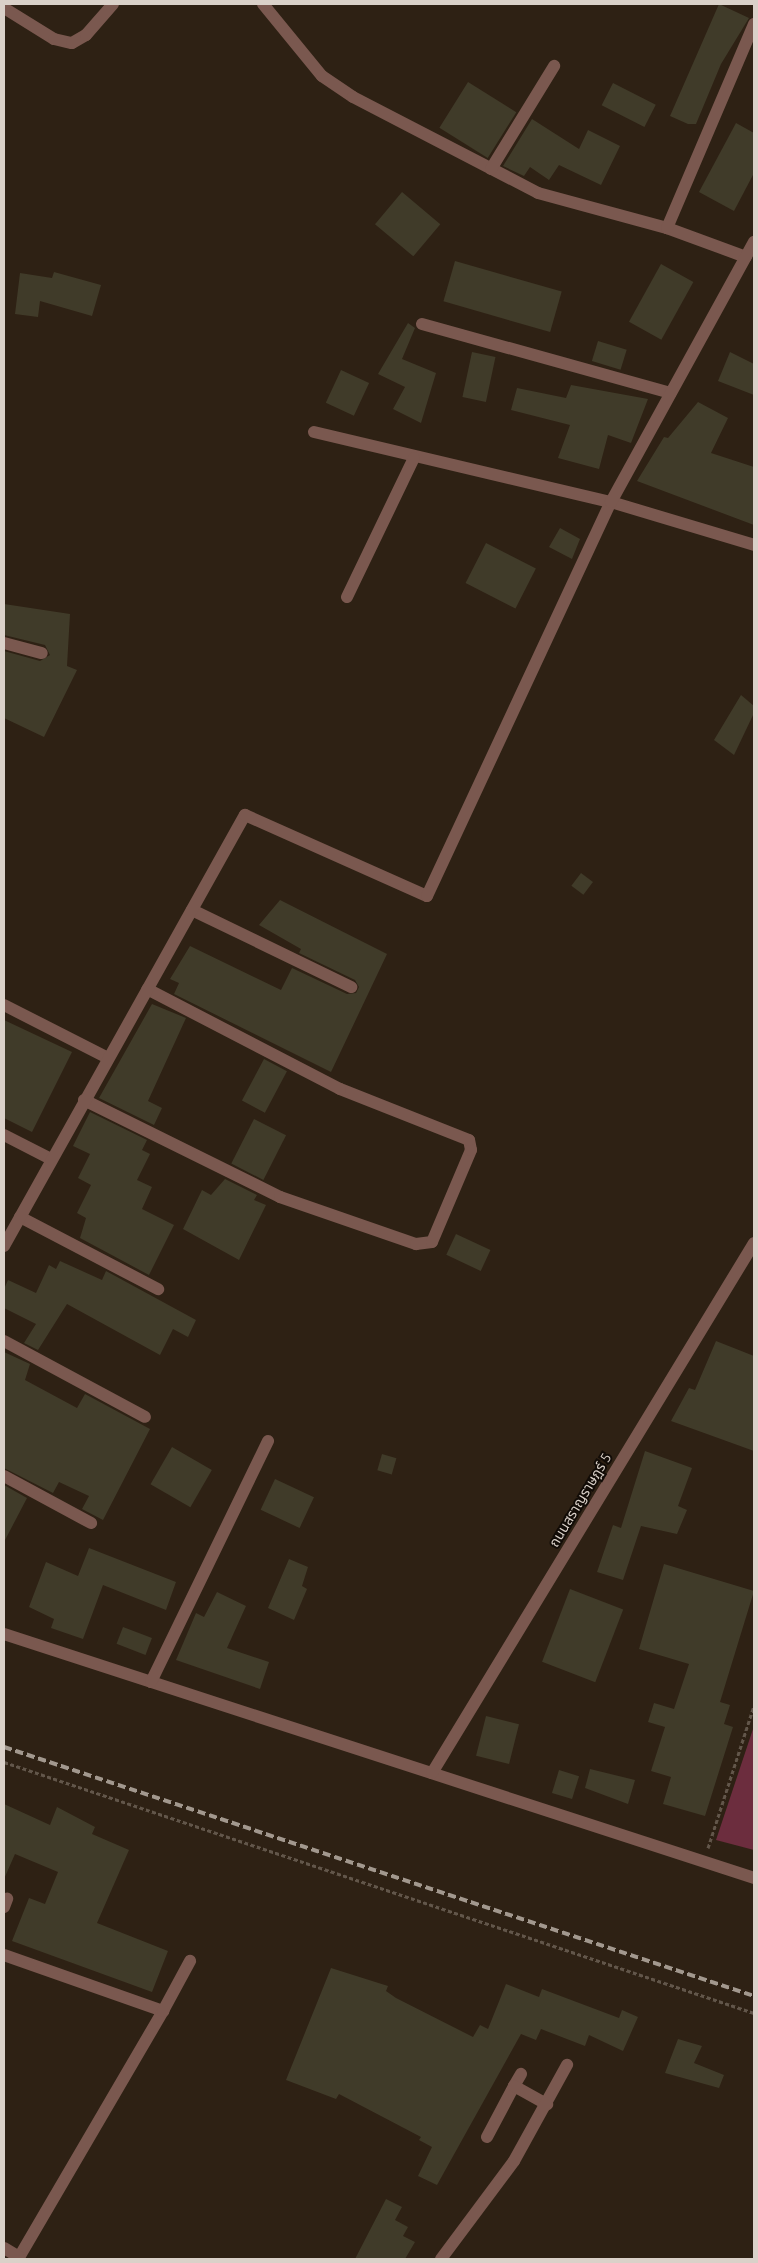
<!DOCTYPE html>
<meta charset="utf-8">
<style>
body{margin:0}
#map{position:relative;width:758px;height:2263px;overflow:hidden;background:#2e2114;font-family:Ubuntu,"Noto Sans Thai",sans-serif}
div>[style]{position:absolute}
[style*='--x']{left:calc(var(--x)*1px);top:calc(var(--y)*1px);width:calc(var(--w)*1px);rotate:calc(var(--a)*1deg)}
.green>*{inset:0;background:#6c2d3e}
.building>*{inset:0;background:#403b29;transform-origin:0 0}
.path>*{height:3px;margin-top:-1.5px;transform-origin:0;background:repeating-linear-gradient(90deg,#62564a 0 4px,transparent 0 6.5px)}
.minor>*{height:12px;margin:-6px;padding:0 6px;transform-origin:6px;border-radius:6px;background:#7a584f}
.rail>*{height:4px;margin-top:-2px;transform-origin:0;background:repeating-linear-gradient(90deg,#a2988e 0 8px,transparent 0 12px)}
span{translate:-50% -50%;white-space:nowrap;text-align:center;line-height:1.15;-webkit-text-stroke:4px #120c07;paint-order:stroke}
.street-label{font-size:14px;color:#dad1c9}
.frame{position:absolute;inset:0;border:5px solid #dad1c9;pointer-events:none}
</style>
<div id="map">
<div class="green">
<div style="clip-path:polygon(754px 1726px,754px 1850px,716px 1840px)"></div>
</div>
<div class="building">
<div style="clip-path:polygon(719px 4px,749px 18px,721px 64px,696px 124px,688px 124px,670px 116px)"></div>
<div style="left:468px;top:82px;width:57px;height:54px;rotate:32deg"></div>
<div style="left:613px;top:83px;width:48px;height:25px;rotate:27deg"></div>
<div style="clip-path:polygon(532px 119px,579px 149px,588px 130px,620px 146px,601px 185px,559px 165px,549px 180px,530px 167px,524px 176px,503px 166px)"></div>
<div style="clip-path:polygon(736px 123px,754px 133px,754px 173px,734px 211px,699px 192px)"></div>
<div style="left:402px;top:192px;width:50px;height:42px;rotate:40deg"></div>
<div style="left:455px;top:261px;width:111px;height:42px;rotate:16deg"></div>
<div style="left:661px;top:264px;width:37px;height:66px;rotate:29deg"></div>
<div style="clip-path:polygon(54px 272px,101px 285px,92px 316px,40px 301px,38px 317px,15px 314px,20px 273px,52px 278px)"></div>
<div style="clip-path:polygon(408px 323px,415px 328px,402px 359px,436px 373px,421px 423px,393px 409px,405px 387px,378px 374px)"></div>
<div style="left:598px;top:341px;width:30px;height:21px;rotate:17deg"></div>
<div style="left:472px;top:352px;width:24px;height:46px;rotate:12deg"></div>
<div style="clip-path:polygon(730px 352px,754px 364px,754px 395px,718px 381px)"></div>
<div style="left:341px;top:370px;width:31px;height:36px;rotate:25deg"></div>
<div style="clip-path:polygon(571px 385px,648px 399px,631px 443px,608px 435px,599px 469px,558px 458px,570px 425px,511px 410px,517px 388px,566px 398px)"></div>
<div style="clip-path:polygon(698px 402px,728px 418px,711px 453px,754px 467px,754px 525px,637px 481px,664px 437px,668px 438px)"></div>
<div style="clip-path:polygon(560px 528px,580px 539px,572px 559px,549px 547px)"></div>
<div style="left:486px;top:543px;width:56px;height:45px;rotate:27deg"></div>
<div style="clip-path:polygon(4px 604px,70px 614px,67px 666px,77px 670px,44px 737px,4px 718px,4px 651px,40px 661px,50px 655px,45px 645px,4px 635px)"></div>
<div style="clip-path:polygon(741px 695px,754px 706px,754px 713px,734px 755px,714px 740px)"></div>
<div style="left:581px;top:873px;width:15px;height:16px;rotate:37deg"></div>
<div style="clip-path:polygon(280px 900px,387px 954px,331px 1072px,174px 994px,179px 983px,170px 979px,190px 946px,281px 990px,292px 968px,347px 994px,356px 993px,359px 987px,355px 980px,299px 953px,301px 949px,259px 925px)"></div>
<div style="clip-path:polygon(152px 1004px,186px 1018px,148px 1101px,162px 1108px,154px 1125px,99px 1098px)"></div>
<div style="clip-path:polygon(4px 1020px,72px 1052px,32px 1132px,4px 1118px)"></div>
<div style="left:264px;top:1059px;width:26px;height:47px;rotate:28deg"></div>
<div style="clip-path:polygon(90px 1112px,147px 1140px,142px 1150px,150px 1154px,137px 1180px,152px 1187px,142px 1209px,174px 1225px,149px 1275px,80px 1238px,86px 1218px,77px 1213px,91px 1185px,78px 1178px,90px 1154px,73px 1146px)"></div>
<div style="left:254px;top:1119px;width:36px;height:50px;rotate:27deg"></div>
<div style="clip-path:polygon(225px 1179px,257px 1195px,254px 1200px,266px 1205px,239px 1260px,183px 1229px,202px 1190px,211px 1195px)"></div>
<div style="left:456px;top:1234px;width:38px;height:23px;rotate:25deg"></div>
<div style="clip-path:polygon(60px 1261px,102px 1280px,106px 1271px,196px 1320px,188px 1337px,173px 1329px,160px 1355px,67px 1304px,38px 1350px,24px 1343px,36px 1324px,4px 1308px,4px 1289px,8px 1280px,36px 1293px,49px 1265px,56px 1269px)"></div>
<div style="clip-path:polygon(716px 1341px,754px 1356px,754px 1451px,671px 1421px,689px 1388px,695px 1390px)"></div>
<div style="clip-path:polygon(4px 1352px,30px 1364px,25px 1380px,77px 1408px,85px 1394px,150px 1429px,103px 1520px,82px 1509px,89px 1496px,59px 1482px,53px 1493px,4px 1468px)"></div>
<div style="left:172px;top:1447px;width:46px;height:43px;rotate:30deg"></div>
<div style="clip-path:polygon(645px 1451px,692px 1468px,678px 1506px,687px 1510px,677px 1534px,641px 1526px,623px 1580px,597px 1572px,613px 1525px,621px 1528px)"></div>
<div style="left:382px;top:1454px;width:15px;height:17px;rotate:16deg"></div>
<div style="left:275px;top:1479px;width:43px;height:34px;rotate:25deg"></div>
<div style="clip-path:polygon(4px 1485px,27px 1498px,4px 1542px)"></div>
<div style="clip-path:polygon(89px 1548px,176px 1582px,166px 1610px,103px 1585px,83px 1639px,51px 1628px,54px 1619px,29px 1607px,46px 1562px,78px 1576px)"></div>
<div style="clip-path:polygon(289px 1559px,308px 1567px,302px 1586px,307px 1589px,294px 1620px,268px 1608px)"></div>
<div style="clip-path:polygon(664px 1564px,754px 1591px,720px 1702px,730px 1705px,724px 1724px,733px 1727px,705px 1816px,663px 1804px,671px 1777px,651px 1771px,665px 1727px,648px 1722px,654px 1703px,674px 1709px,689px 1664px,639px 1649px)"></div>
<div style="left:570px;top:1589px;width:57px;height:78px;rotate:21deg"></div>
<div style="clip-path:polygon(217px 1592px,246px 1606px,227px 1648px,269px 1662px,260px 1689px,176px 1660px,196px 1613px,204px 1617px)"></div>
<div style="left:123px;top:1627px;width:31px;height:18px;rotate:21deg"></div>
<div style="left:486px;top:1716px;width:34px;height:41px;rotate:14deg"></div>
<div style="clip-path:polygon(590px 1769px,635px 1780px,628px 1804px,585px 1788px)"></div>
<div style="left:559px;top:1770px;width:21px;height:24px;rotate:17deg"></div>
<div style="clip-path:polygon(4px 1804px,50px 1825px,57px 1807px,95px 1827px,92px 1834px,129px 1850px,97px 1923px,168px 1951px,152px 1992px,12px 1941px,29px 1898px,45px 1904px,58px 1872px,15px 1854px,4px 1879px)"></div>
<div style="clip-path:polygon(331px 1968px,388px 1986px,386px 1991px,396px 1998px,473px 2037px,480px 2025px,488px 2029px,506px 1984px,539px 1997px,542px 1989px,619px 2018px,622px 2010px,638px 2017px,623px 2051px,589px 2035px,585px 2046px,541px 2029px,536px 2040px,521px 2034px,437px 2185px,418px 2176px,432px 2147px,419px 2140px,421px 2137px,339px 2094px,336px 2099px,286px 2080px)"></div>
<div style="clip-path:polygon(678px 2039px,702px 2046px,694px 2063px,724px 2075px,719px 2088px,665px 2073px)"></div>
<div style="clip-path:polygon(386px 2199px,402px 2207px,395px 2220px,408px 2227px,403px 2236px,415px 2242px,405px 2259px,355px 2259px)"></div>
</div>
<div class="path">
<div style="--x:4;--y:1762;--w:791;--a:18.5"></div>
<div style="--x:708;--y:1848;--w:149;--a:-72.1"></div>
</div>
<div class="minor">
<div style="--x:263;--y:4;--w:93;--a:50.7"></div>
<div style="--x:322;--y:76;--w:37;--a:34"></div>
<div style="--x:353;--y:97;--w:208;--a:27.4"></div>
<div style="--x:538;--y:193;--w:134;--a:15.2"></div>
<div style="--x:667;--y:228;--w:84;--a:20.2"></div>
<div style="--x:4;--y:8;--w:59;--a:31.8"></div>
<div style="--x:54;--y:39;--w:18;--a:13"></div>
<div style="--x:72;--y:43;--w:16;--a:-30"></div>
<div style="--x:86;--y:35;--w:41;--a:-48.9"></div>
<div style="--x:491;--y:169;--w:121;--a:-58.5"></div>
<div style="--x:667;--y:228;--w:222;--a:-66.9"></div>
<div style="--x:422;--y:324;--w:258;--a:15.5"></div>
<div style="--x:314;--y:432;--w:305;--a:13.3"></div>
<div style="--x:611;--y:502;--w:149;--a:16.7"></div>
<div style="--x:347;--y:597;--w:154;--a:-64.3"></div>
<div style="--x:4;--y:643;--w:39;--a:15"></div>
<div style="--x:192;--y:910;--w:177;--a:25.8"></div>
<div style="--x:4;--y:1005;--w:117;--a:27"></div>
<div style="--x:84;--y:1100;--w:219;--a:26.3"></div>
<div style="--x:280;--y:1197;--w:144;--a:19.1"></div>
<div style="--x:416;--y:1244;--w:16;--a:-7"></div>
<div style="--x:432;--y:1242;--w:100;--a:-67"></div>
<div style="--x:471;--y:1150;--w:10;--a:-101"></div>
<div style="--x:469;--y:1140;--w:139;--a:-158.4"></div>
<div style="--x:340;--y:1089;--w:217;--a:-152.6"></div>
<div style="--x:4;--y:1135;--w:53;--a:27.1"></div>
<div style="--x:20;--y:1217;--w:156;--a:27.6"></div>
<div style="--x:4;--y:1246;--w:494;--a:-60.8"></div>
<div style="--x:245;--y:815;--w:199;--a:24"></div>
<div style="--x:427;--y:896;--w:435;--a:-65"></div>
<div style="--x:611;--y:502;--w:297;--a:-61.2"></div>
<div style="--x:4;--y:1341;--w:160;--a:28.3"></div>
<div style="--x:4;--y:1476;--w:99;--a:28.4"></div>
<div style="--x:4;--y:1634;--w:789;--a:18.02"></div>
<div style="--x:151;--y:1682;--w:268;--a:-64.1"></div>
<div style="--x:432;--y:1773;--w:620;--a:-58.72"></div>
<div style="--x:4;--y:1907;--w:9;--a:-69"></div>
<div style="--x:4;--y:1955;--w:169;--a:19.4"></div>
<div style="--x:163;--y:2011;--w:287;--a:120.3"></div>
<div style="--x:163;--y:2011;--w:57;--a:-61.6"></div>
<div style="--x:514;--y:2086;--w:14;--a:-60"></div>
<div style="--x:487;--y:2137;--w:58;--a:-62.1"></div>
<div style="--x:514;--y:2086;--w:38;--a:29"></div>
<div style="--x:4;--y:2248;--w:17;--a:31"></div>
<div style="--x:441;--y:2259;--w:122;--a:-53.3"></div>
<div style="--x:514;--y:2161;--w:110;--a:-61.1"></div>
</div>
<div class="rail">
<div style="--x:4;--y:1747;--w:790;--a:18.37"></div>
</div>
<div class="street-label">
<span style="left:580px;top:1500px;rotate:-59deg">ถนนสราญราษฎร์ 5</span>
</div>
<div class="frame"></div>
</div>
